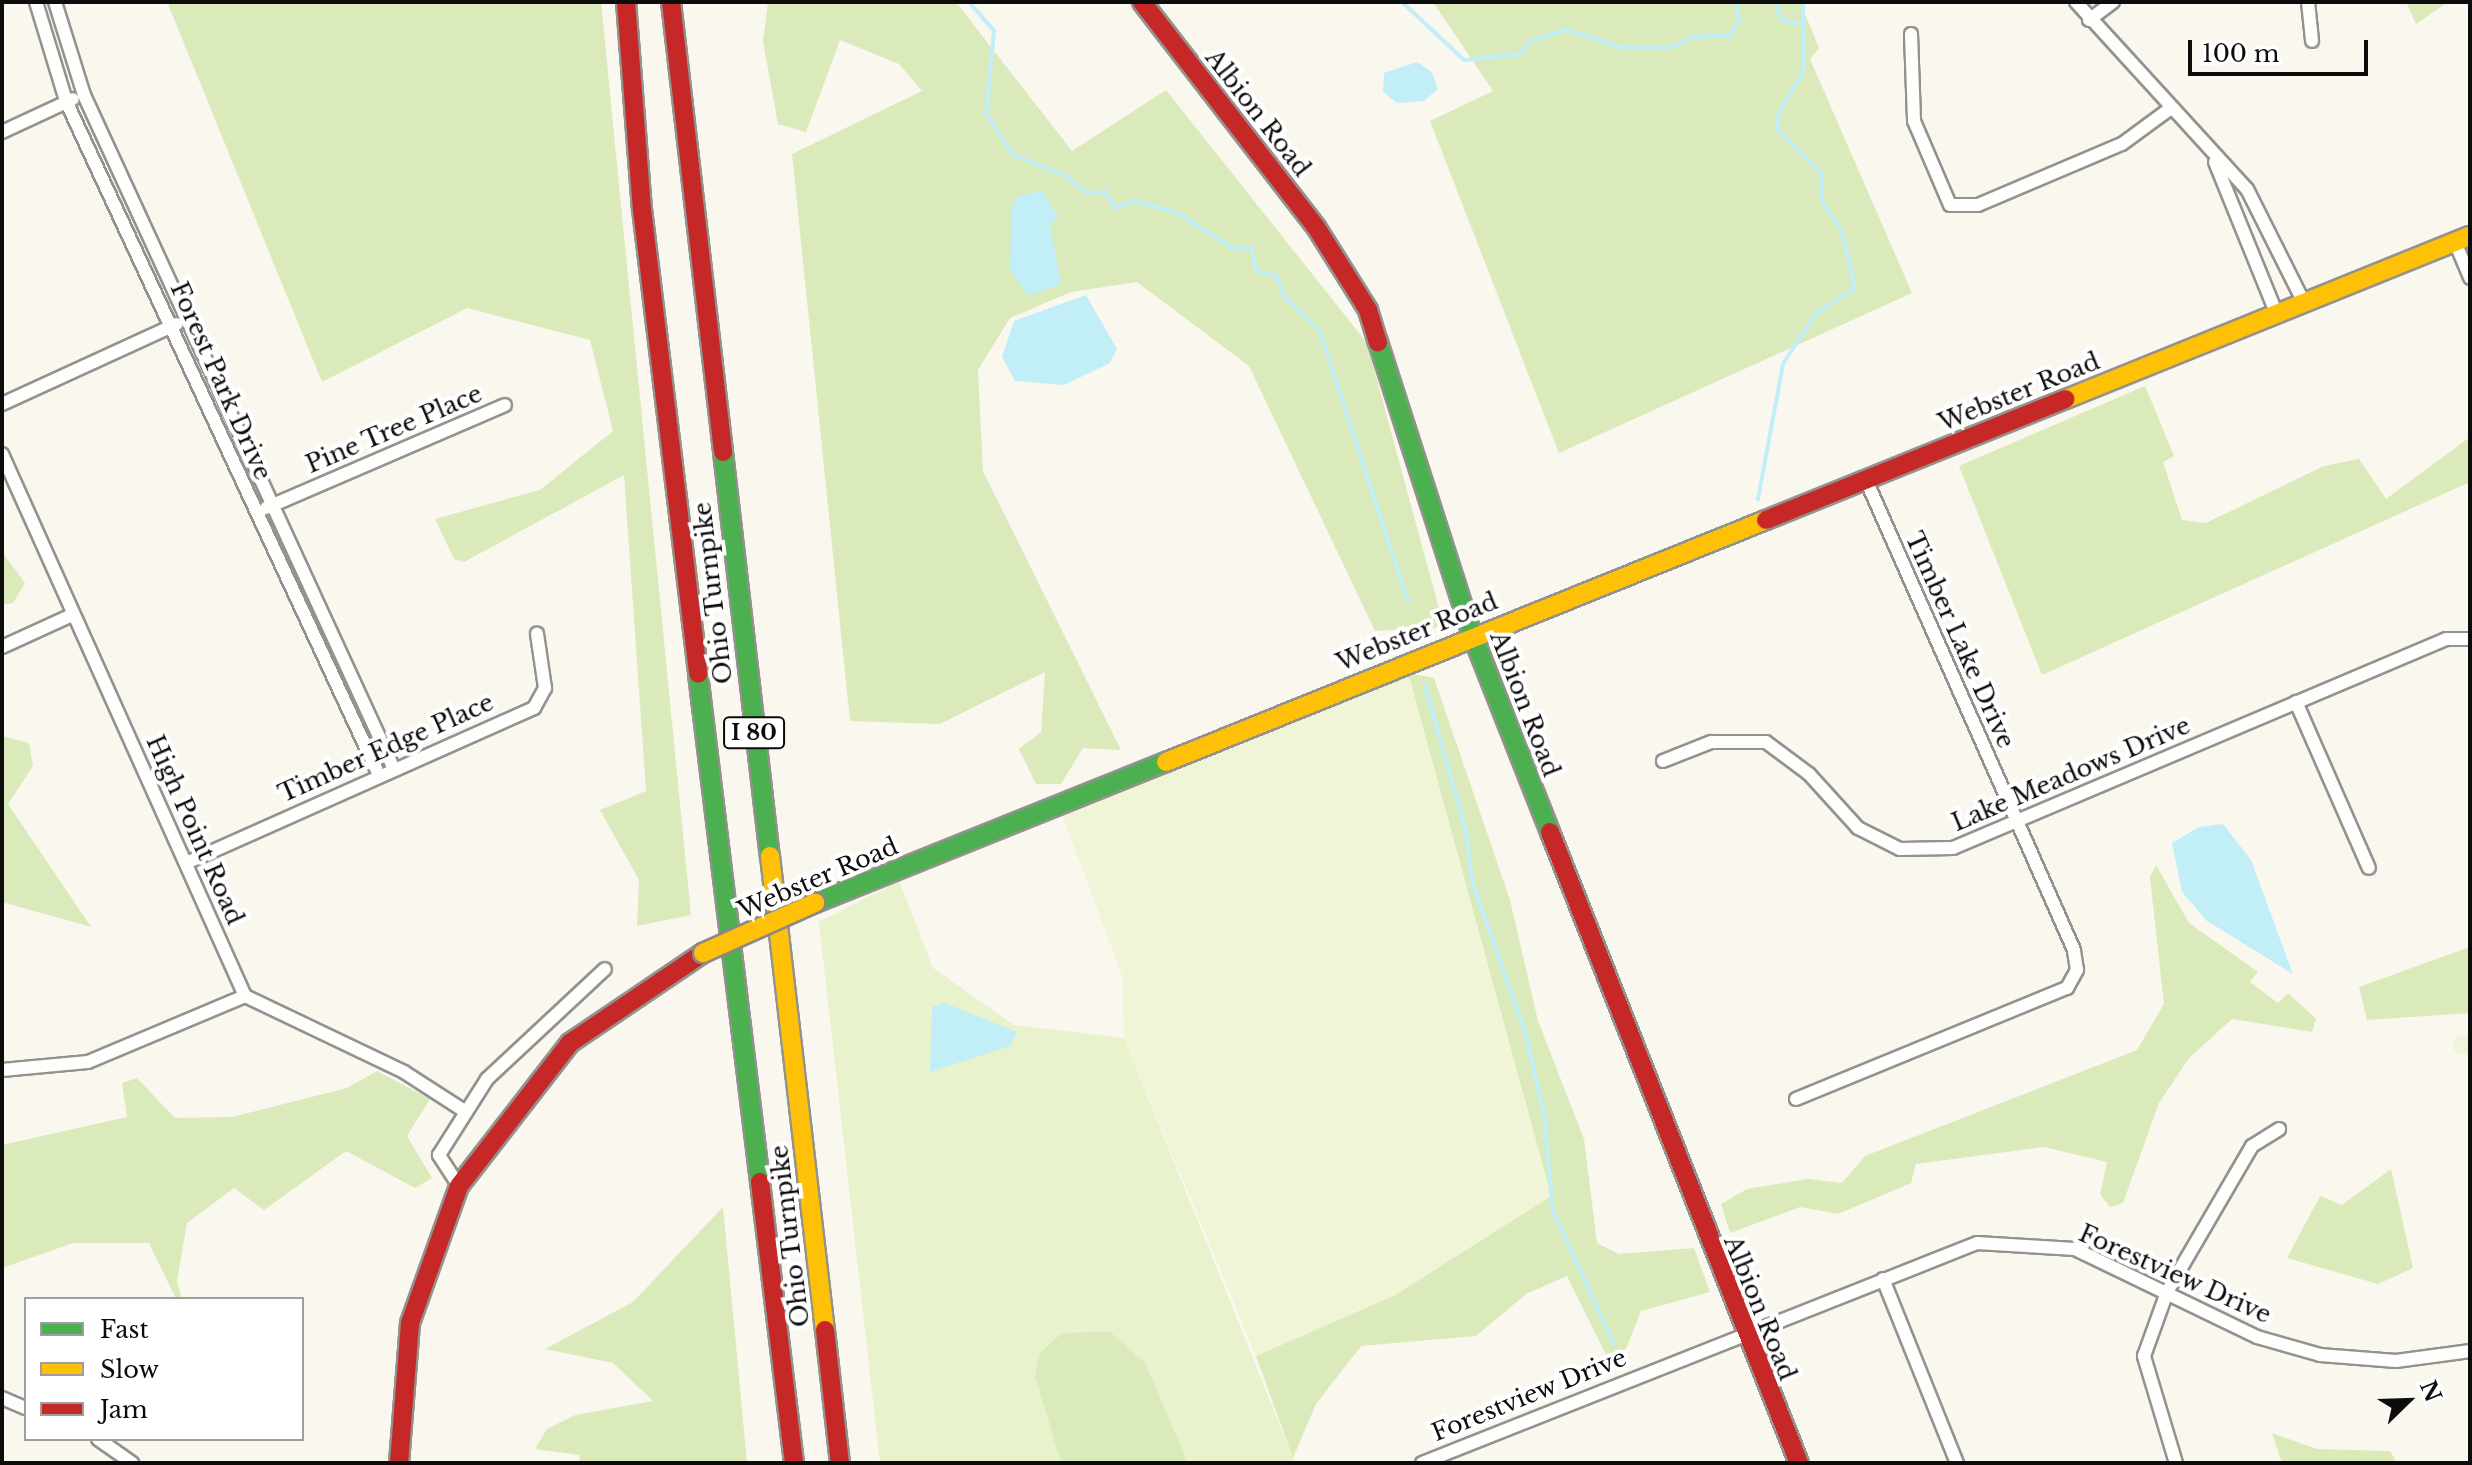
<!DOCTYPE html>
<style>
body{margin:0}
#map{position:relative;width:2472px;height:1465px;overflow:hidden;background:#faf7ef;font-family:"Libre Baskerville",serif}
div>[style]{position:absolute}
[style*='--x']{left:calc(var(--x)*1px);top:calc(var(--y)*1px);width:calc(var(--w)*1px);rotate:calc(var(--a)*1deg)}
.green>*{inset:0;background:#e8f2cc}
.forest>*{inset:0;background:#daeaba}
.pitch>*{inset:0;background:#f1f5d7}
.round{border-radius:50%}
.water>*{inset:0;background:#c2eef8}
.stream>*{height:4px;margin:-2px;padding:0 2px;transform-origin:2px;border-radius:2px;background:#c2eef8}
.roads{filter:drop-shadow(2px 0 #93928e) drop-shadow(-2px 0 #93928e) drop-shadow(0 2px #93928e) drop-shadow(0 -2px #93928e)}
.street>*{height:12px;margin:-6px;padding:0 6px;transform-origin:6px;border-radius:6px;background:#fefefd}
.fast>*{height:18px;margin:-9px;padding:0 9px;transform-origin:9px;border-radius:9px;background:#4caf50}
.slow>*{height:18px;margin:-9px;padding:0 9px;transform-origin:9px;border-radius:9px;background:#ffc107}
.jam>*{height:18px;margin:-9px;padding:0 9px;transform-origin:9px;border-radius:9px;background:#c62828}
.bridges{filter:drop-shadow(2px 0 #8a8885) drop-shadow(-2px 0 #8a8885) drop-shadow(0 2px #8a8885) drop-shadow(0 -2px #8a8885)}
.slow-bridge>*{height:18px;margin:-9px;padding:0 9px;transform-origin:9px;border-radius:9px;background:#ffc107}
span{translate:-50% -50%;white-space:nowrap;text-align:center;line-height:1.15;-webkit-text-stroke:8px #fff;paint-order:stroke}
.shield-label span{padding:2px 6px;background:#fff;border:2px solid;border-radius:6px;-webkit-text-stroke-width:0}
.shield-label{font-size:22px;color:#0c0c0c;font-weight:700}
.street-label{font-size:24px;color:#0c0c0c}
.frame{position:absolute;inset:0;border:4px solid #0c0c0c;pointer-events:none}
.legend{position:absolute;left:24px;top:1297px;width:280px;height:144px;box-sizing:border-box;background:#fff;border:2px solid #9e9e9e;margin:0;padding:10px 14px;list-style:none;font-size:24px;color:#0c0c0c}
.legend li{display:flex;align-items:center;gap:16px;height:40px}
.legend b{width:40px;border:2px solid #9e9e9e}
.north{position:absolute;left:2368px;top:1361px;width:80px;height:80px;-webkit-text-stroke:6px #fff;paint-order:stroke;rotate:67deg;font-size:22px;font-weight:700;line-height:32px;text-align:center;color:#0c0c0c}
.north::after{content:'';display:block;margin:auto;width:28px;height:36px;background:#0c0c0c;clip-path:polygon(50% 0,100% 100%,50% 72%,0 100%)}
.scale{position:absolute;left:2188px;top:40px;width:180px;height:36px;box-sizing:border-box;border:4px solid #0c0c0c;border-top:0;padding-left:10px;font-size:24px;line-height:28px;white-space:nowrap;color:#0c0c0c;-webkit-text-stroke:6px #fff;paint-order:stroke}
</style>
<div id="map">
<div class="green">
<div style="clip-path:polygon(899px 881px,933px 968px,1014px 1025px,1124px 1038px,1295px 1463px,880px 1463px,819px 922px)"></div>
</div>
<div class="forest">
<div style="clip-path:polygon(601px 2px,691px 915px,637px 926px,639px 880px,600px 810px,646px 791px,624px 475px,464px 562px,454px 559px,435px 519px,540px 490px,613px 431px,590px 340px,467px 308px,322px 382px,168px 4px)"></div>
<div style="clip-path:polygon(768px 2px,956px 2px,1072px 151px,1166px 90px,1367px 343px,1444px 627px,1375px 631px,1249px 366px,1137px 282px,1071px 292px,1010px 318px,978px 370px,983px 471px,1121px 750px,1083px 748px,1061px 784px,1036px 784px,1019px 749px,1041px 732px,1045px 672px,940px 724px,850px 721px,792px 154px,922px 91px,899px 64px,840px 40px,806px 132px,778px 124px,763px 41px)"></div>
<div style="clip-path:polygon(1433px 2px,1800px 2px,1819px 48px,1810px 59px,1912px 293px,1559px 453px,1430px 121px,1493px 91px)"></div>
<div style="clip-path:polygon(2406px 2px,2448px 2px,2416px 24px)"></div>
<div style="clip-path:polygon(2145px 386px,2174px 456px,2163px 462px,2182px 520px,2206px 523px,2324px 466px,2359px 459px,2386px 499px,2470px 437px,2470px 482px,2042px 675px,1959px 466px)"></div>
<div style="clip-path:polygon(2px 552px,25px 583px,13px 603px,2px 605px)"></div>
<div style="clip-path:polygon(1408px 673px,1434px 678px,1510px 900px,1538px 1021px,1584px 1139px,1597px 1243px,1619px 1254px,1694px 1248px,1710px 1292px,1641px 1311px,1626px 1349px,1606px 1355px,1567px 1276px,1526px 1294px,1476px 1336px,1361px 1346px,1316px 1404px,1293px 1458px,1256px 1356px,1395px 1295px,1551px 1196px)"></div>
<div style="clip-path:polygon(2px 736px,29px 743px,33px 766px,8px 804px,91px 927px,2px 902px)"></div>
<div style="clip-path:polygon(2156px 865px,2189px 923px,2258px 972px,2250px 982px,2278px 1003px,2288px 993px,2316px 1019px,2312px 1032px,2232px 1019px,2189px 1058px,2159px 1103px,2123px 1203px,2110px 1207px,2100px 1194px,2107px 1162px,2044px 1147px,1916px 1164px,1911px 1183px,1838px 1214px,1800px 1207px,1730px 1233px,1721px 1204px,1747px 1189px,1808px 1179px,1842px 1183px,1865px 1156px,2137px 1050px,2164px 1004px,2150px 877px)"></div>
<div style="clip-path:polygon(2470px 947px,2470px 1013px,2367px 1020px,2359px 987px)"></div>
<div style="clip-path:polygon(377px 1071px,430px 1099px,407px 1136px,432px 1178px,415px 1188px,346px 1151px,264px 1210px,234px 1188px,187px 1223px,177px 1281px,182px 1299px,176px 1299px,149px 1243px,73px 1243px,2px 1268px,2px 1145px,127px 1117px,122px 1083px,137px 1078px,175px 1118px,232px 1117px,347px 1088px)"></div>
<div style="clip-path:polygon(2391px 1169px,2413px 1268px,2378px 1284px,2287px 1258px,2320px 1196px,2342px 1205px)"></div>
<div style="clip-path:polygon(723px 1207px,747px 1463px,579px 1463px,580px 1455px,535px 1449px,547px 1429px,575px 1415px,653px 1401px,613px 1363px,545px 1349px,633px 1302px)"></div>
<div style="clip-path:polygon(1110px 1332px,1145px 1363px,1188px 1463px,1061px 1463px,1035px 1375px,1040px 1353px,1062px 1333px)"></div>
<div style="clip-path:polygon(2272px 1433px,2317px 1449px,2390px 1451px,2397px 1463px,2282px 1463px)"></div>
</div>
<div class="pitch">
<div style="clip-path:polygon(1408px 673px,1551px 1196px,1395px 1295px,1256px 1356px,1124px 1038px,1122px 976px,1063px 817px)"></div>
<div class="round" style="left:2453px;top:1035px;width:20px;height:20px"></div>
</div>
<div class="water">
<div style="clip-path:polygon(1417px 62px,1432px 72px,1438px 89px,1424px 101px,1397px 103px,1383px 92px,1384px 73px)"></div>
<div style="clip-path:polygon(1042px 191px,1058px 216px,1050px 225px,1061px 284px,1028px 296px,1010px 270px,1011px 211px,1017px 196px)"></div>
<div style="clip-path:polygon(1086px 295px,1117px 349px,1110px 363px,1064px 385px,1015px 381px,1002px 357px,1014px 321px)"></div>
<div style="clip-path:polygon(2223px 824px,2251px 860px,2293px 974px,2207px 921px,2182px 892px,2172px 843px,2199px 827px)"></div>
<div style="clip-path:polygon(944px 1003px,1017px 1032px,1010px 1046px,930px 1072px,932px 1007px)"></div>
</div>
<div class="stream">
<div style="--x:969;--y:2;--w:38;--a:49"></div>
<div style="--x:994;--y:31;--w:83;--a:95.5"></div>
<div style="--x:986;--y:114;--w:49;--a:56.6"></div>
<div style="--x:1013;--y:155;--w:57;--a:21.6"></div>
<div style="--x:1066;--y:176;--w:27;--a:39"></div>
<div style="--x:1087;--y:193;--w:19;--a:-3"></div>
<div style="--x:1106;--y:192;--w:18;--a:63"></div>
<div style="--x:1114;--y:208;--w:21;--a:-19"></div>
<div style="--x:1134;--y:201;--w:46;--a:15.3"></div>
<div style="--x:1178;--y:213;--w:67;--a:32.7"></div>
<div style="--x:1234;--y:249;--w:17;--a:-7"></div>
<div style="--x:1251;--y:247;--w:25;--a:78"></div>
<div style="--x:1256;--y:271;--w:22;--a:13"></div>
<div style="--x:1277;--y:276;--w:21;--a:71"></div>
<div style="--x:1284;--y:296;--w:50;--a:44.2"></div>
<div style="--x:1320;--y:331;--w:285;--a:72"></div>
<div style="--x:1402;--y:2;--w:85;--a:43.1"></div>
<div style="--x:1464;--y:60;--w:56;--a:-6.1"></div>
<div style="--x:1520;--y:54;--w:16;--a:-52"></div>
<div style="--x:1530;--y:41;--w:39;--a:-17"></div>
<div style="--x:1567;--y:30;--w:56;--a:17.8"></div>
<div style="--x:1620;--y:47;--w:50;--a:1.1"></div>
<div style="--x:1670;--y:48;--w:25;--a:-26"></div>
<div style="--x:1693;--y:37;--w:37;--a:-3"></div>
<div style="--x:1730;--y:35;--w:17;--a:-57"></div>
<div style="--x:1739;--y:21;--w:19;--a:-96"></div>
<div style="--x:1775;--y:2;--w:19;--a:69"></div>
<div style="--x:1782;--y:20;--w:21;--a:11"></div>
<div style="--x:1758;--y:499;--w:137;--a:-79.5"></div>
<div style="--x:1783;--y:364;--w:61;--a:-57.1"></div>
<div style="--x:1816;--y:313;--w:46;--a:-32.7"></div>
<div style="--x:1855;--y:288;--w:58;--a:-102.8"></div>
<div style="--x:1842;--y:231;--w:37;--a:-124"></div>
<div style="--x:1821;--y:200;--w:25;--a:-88"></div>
<div style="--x:1822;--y:175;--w:64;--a:-134.4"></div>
<div style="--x:1777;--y:129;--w:17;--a:-83"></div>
<div style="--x:1779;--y:112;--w:48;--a:-58.6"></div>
<div style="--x:1804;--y:71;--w:69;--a:-90.8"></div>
<div style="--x:1425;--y:685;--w:152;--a:74.3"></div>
<div style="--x:1466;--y:831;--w:50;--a:83.2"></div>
<div style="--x:1472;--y:881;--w:160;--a:70.7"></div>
<div style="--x:1525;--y:1032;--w:84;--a:77"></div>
<div style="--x:1544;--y:1114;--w:97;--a:84.7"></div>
<div style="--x:1553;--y:1211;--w:146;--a:65.4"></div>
</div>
<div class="roads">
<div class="street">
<div style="--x:36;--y:2;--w:103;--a:73.1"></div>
<div style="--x:66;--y:101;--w:741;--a:65.1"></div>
<div style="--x:55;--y:2;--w:97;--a:72.7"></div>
<div style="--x:84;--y:95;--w:740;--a:65.31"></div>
<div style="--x:2076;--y:2;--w:253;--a:47.6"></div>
<div style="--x:2247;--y:189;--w:127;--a:63.4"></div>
<div style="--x:2308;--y:2;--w:39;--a:84"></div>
<div style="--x:2089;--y:20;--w:30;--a:-37"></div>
<div style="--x:1911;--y:34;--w:87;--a:88"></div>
<div style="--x:1914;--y:121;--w:91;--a:66.8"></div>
<div style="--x:1950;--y:205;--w:28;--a:0"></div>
<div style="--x:1978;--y:205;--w:156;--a:-23"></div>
<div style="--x:2122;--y:144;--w:61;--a:-36.3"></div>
<div style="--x:2;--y:132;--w:78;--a:-24.9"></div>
<div style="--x:2215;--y:162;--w:165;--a:67.9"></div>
<div style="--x:2455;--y:242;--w:39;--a:67"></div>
<div style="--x:2;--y:404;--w:192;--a:-24.6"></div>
<div style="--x:2;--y:454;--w:594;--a:65.85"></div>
<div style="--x:245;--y:996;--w:176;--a:25.5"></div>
<div style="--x:404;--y:1072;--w:74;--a:32.8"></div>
<div style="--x:266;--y:508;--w:260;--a:-23.3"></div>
<div style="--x:2;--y:647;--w:77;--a:-24.6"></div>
<div style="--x:2296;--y:702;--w:181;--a:66.3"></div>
<div style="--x:1663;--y:761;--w:52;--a:-21.6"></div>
<div style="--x:1711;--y:742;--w:55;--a:0"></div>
<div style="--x:1766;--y:742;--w:54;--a:36.7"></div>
<div style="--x:1809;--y:774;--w:73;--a:47.8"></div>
<div style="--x:1858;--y:828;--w:47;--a:26.6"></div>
<div style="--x:1900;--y:849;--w:53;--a:-1.1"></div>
<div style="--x:1953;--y:848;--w:535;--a:-22.97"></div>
<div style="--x:2446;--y:639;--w:24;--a:0"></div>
<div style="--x:186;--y:863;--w:381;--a:-24"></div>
<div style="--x:534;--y:708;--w:23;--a:-61"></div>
<div style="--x:545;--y:688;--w:55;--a:-98.4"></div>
<div style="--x:2;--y:1070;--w:86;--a:-5.3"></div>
<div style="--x:88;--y:1062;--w:170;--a:-22.8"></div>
<div style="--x:1796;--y:1099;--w:293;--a:-22.3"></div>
<div style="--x:2067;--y:988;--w:21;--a:-61"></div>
<div style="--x:2077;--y:970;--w:20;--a:-99"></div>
<div style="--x:2074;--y:950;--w:514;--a:-113.87"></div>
<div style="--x:459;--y:1186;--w:37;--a:-123"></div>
<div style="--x:439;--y:1155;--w:90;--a:-57.7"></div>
<div style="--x:487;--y:1079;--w:161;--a:-43"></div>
<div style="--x:1883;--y:1279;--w:198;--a:68.1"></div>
<div style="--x:2;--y:1398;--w:26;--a:23"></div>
<div style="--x:98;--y:1439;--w:42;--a:35.2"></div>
<div style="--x:1422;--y:1463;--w:597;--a:-21.62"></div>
<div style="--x:1977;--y:1243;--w:98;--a:3.5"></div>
<div style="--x:2075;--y:1249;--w:202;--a:25.8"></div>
<div style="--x:2257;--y:1337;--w:66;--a:15.9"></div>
<div style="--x:2320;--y:1355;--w:76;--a:4.5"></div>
<div style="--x:2396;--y:1361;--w:75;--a:-7.7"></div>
<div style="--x:2176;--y:1463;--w:112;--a:-106.7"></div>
<div style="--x:2144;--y:1356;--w:68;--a:-70.2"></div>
<div style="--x:2167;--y:1292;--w:169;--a:-59.8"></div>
<div style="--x:2252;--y:1146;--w:32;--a:-32"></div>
</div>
<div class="fast">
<div style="--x:1378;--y:342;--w:307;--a:72.2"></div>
<div style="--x:1472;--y:634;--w:213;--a:68.5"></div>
<div style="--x:723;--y:452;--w:407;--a:83.4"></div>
<div style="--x:698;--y:674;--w:512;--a:83.04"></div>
<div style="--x:815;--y:903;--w:378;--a:-21.9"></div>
</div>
<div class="slow">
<div style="--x:2066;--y:399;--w:436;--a:-22"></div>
<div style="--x:1166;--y:762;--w:647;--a:-21.97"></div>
<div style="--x:770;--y:856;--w:477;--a:83.4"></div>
</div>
<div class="jam">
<div style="--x:626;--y:2;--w:208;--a:85.6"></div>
<div style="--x:642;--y:209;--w:468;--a:83.1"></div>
<div style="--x:671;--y:2;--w:453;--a:83.4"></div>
<div style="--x:1142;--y:2;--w:284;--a:52.3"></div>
<div style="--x:1316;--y:227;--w:98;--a:57.9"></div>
<div style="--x:1368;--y:310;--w:34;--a:73"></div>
<div style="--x:1766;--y:520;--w:323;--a:-22"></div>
<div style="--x:1550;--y:832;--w:678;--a:68.47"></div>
<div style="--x:760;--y:1182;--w:283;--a:83.1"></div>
<div style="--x:825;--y:1330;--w:134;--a:83.6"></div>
<div style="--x:399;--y:1463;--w:140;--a:-85.5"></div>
<div style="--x:410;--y:1323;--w:145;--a:-70.3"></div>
<div style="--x:459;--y:1186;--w:181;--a:-52.2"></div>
<div style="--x:570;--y:1043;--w:161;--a:-34.1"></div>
</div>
</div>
<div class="bridges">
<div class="slow-bridge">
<div style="--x:703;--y:953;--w:123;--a:-24.1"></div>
</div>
</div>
<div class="shield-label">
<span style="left:754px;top:733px">I 80</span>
</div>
<div class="street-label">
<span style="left:1258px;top:113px;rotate:52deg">Albion Road</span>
<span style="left:221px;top:381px;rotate:66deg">Forest Park Drive</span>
<span style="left:2019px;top:392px;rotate:-22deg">Webster Road</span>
<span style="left:394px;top:429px;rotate:-23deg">Pine Tree Place</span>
<span style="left:713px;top:593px;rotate:-97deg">Ohio Turnpike</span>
<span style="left:1417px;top:632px;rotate:-22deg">Webster Road</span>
<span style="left:1960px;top:640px;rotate:66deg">Timber Lake Drive</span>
<span style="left:1525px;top:704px;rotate:69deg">Albion Road</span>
<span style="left:386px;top:748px;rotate:-24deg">Timber Edge Place</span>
<span style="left:2071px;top:774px;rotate:-23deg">Lake Meadows Drive</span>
<span style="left:195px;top:830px;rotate:66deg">High Point Road</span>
<span style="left:818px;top:878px;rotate:-23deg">Webster Road</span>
<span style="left:790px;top:1236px;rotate:-97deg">Ohio Turnpike</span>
<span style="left:2175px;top:1274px;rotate:24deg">Forestview Drive</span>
<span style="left:1760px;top:1308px;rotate:68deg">Albion Road</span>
<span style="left:1529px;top:1395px;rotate:-22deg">Forestview Drive</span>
</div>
<div class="frame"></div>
<ul class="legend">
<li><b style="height:10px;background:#4caf50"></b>Fast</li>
<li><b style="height:10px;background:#ffc107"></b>Slow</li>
<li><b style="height:10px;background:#c62828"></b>Jam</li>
</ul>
<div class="north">N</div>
<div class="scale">100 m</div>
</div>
